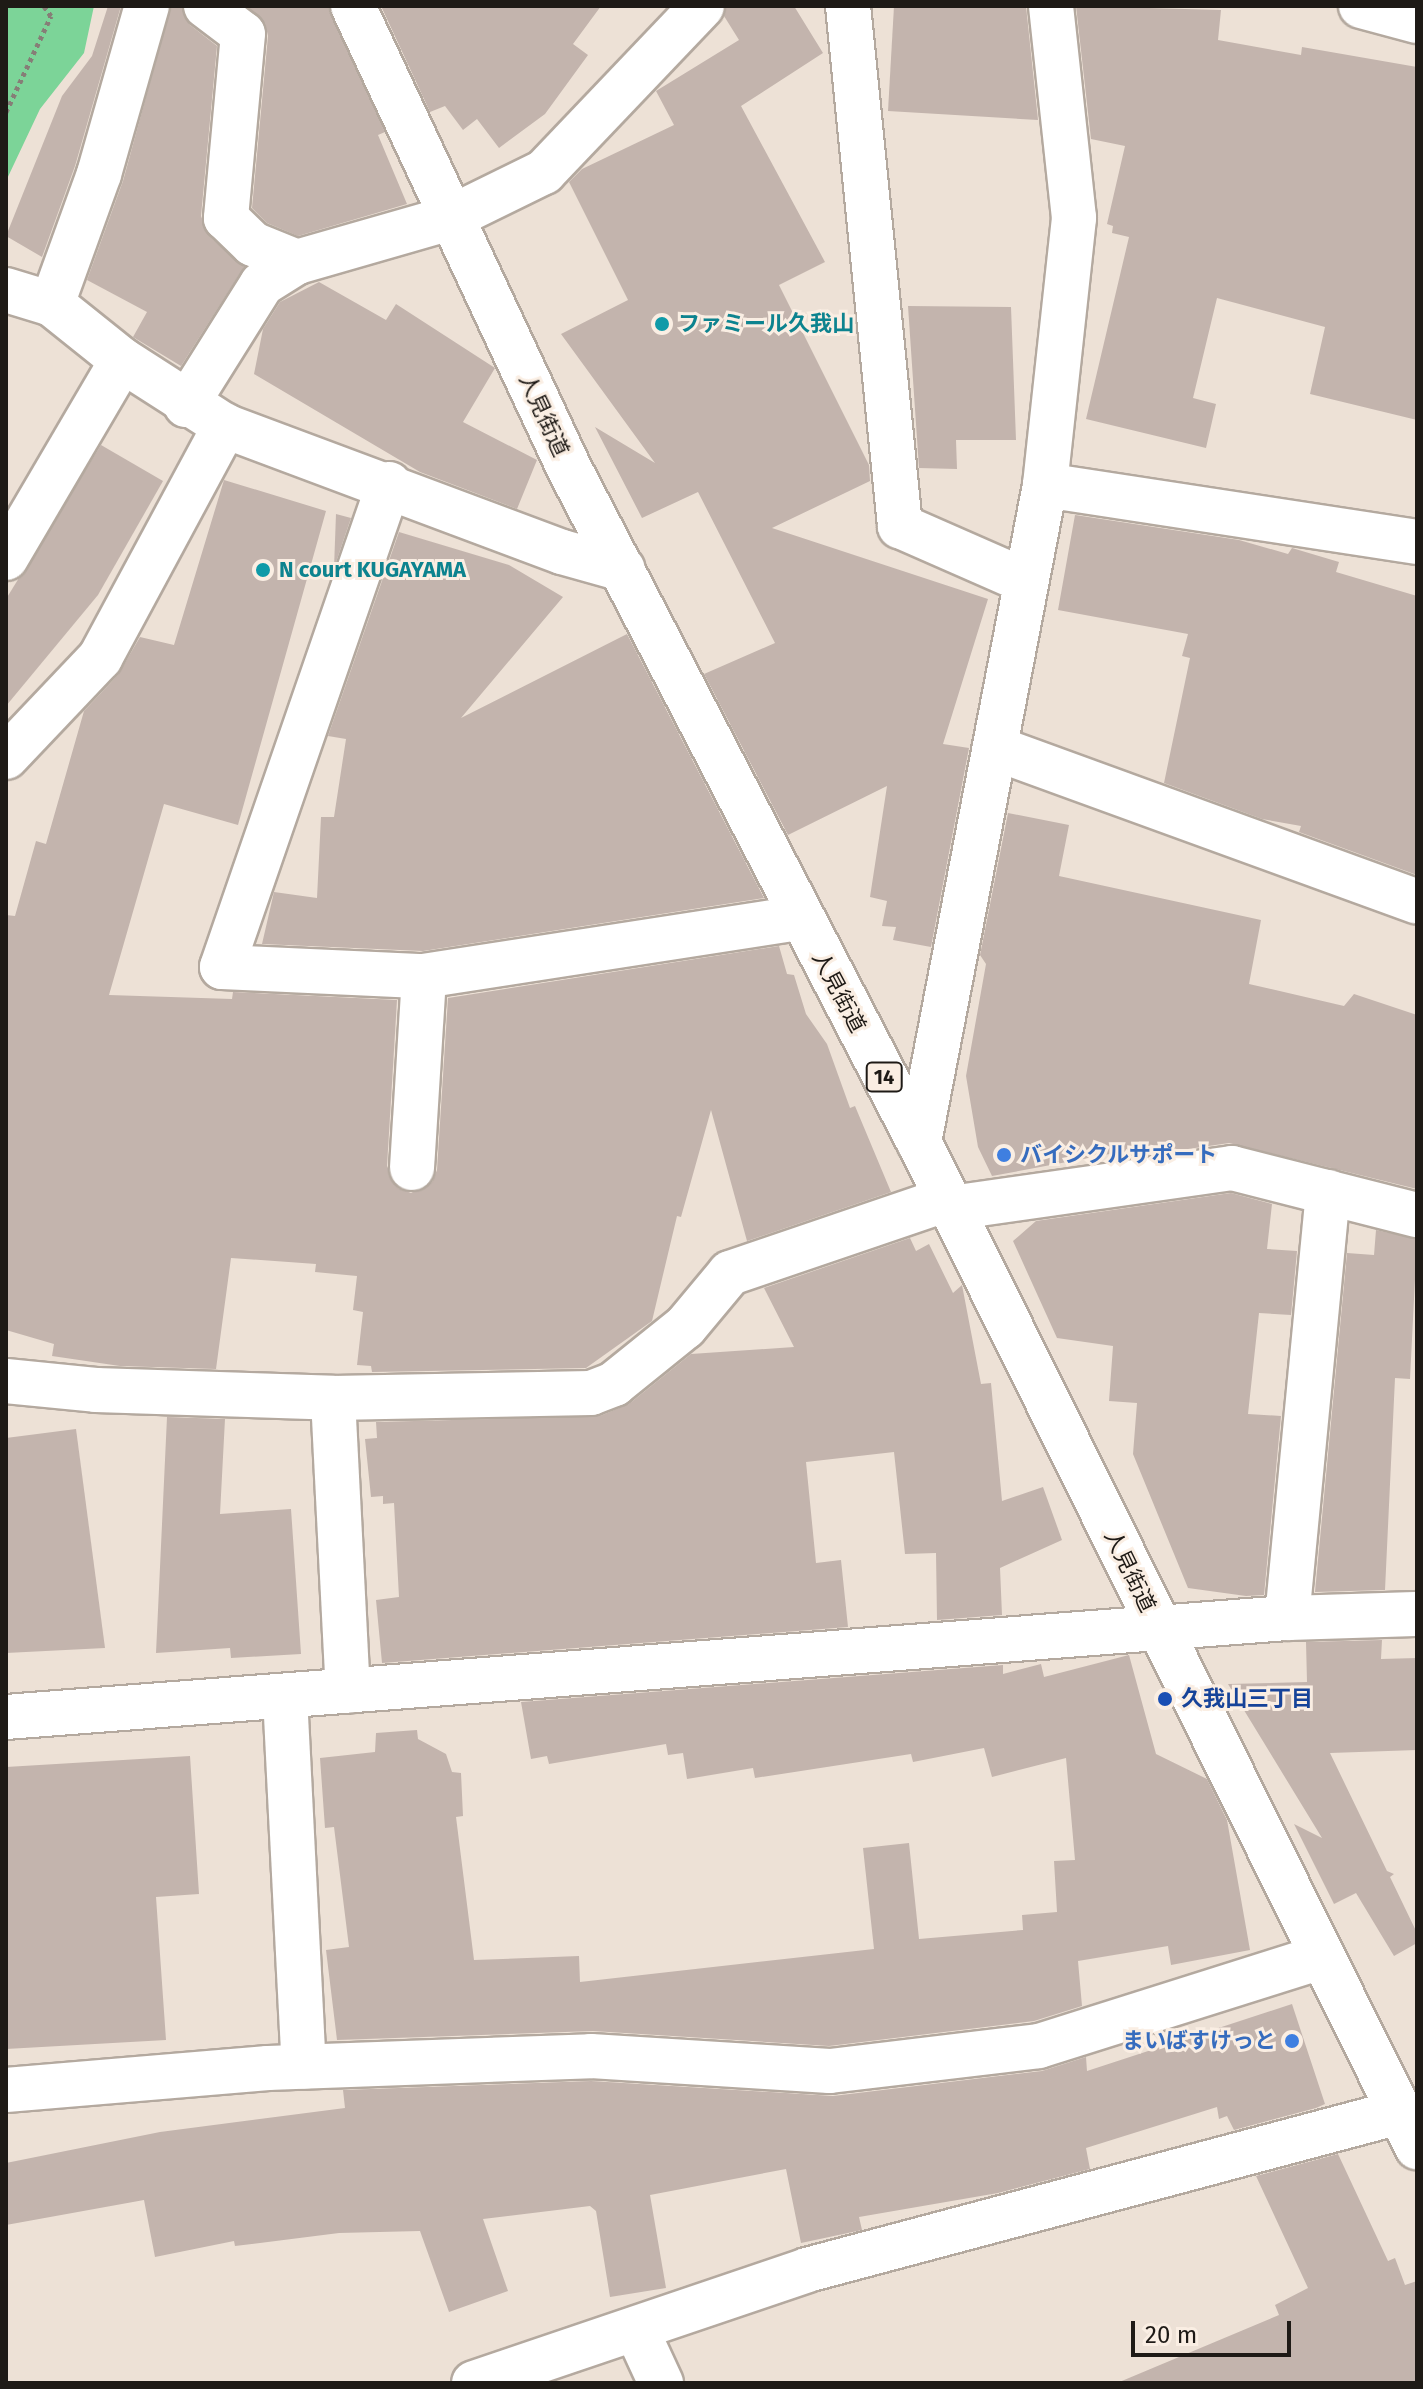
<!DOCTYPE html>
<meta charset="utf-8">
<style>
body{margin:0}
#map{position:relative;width:1423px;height:2389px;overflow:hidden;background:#ede1d6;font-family:"Fira Sans","Noto Sans JP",sans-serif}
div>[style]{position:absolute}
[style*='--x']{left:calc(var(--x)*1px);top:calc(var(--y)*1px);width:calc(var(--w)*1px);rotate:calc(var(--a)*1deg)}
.green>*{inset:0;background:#7cd498}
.building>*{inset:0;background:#c3b4ad}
.path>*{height:5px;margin-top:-2.5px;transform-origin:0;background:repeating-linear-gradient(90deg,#867e77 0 4px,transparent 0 8px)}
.roads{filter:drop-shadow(2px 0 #b4a99f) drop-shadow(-2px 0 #b4a99f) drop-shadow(0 2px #b4a99f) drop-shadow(0 -2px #b4a99f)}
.minor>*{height:44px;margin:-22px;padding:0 22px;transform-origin:22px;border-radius:22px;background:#fff}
.major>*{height:44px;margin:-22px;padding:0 22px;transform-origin:22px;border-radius:22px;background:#fff}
.dots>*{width:22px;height:22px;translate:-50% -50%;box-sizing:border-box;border:4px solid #faeee3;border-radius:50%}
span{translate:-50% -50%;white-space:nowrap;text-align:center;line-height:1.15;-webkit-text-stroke:6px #faeee3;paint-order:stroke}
.shield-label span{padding:2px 6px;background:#faeee3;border:2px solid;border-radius:6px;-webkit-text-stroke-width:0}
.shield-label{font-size:20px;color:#1e1a16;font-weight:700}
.culture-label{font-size:22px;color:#0d838f;font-weight:700}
.left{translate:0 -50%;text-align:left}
.street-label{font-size:22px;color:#1e1a16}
.shop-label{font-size:22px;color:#366cbe;font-weight:700}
.right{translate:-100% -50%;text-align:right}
.transit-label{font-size:22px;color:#164399;font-weight:700}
.frame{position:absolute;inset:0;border:8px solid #1e1a16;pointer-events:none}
.scale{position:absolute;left:1131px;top:2321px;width:160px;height:36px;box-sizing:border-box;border:4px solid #1e1a16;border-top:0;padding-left:10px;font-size:24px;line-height:28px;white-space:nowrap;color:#1e1a16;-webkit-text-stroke:6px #faeee3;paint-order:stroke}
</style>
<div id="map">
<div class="green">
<div style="clip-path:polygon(6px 6px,94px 6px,84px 53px,40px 109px,6px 181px)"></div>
</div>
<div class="building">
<div style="clip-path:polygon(108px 6px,121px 6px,75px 166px,42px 257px,6px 236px,62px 96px,92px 56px)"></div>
<div style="clip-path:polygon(171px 6px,182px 6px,190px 25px,217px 46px,201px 216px,209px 236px,244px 267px,181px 366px,133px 337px,147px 312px,87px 280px,123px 181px)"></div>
<div style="clip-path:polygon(247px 6px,328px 6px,385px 132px,378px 135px,407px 204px,298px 236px,267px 223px,252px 208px,268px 36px,265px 23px)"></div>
<div style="clip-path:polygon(381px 6px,601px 6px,573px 44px,588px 55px,545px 114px,499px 148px,477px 119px,463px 130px,445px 106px,430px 112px)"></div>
<div style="clip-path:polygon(726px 6px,794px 6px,823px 53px,741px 106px,825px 262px,779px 285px,869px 465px,870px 481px,772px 528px,988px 599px,943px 744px,969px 748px,931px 947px,893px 940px,896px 927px,882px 926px,887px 901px,870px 897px,887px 786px,788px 835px,704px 674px,775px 643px,698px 492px,642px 518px,595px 427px,655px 463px,561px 334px,628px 300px,569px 182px,582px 169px,674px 125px,656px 91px,739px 40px,724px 16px)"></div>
<div style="clip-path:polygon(894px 6px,1026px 6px,1038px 120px,888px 111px)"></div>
<div style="clip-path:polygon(1076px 6px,1221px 10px,1218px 40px,1301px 55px,1302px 47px,1417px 67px,1417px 420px,1310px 394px,1325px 327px,1217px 298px,1193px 398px,1216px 404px,1206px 448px,1086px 419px,1129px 237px,1112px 233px,1113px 226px,1107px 224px,1125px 146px,1091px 139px)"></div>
<div style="clip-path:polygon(319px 282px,386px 320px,396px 304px,495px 368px,463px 422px,537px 460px,517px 509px,420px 472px,254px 374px,263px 329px,280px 302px)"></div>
<div style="clip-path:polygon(908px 306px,1011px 307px,1016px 440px,956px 440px,957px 469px,919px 468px)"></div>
<div style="clip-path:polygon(101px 445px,163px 481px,98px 595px,6px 706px,6px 599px)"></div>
<div style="clip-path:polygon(224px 480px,326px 511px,238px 825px,164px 804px,109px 995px,232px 999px,233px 992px,397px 1000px,387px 1166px,398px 1188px,411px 1193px,432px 1182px,437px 1170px,448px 998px,779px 946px,787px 974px,794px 975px,806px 1014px,827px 1044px,850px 1108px,855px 1106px,891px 1192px,747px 1241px,711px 1110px,681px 1217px,677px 1216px,652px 1321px,586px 1368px,372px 1372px,371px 1366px,357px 1365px,363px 1312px,353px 1310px,357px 1276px,315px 1272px,316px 1264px,231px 1258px,216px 1369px,120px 1366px,52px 1356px,54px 1344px,6px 1330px,6px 915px,15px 916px,36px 841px,46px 844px,84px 711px,118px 675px,140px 637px,174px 645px)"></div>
<div style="clip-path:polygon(336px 514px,351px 518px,334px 568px)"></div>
<div style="clip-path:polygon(1075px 515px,1239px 540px,1288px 554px,1292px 548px,1339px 562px,1336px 572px,1417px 596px,1417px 875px,1299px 832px,1301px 826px,1262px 819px,1164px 783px,1190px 658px,1182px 656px,1188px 634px,1058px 610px)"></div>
<div style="clip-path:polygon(399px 532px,509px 565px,563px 597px,461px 718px,627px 634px,764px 898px,423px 951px,262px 944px,274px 892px,317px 898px,321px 817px,334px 817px,346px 739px,328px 736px)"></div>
<div style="clip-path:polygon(1008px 813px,1069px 825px,1059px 876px,1261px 920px,1249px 984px,1344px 1006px,1354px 994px,1417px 1015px,1417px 1189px,1229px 1143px,1106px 1161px,1115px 1153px,992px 1176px,978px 1147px,966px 1076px,986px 964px,980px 955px)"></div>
<div style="clip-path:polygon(1231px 1193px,1272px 1204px,1267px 1249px,1297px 1251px,1291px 1315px,1259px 1313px,1248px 1414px,1281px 1416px,1264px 1595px,1246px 1596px,1188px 1588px,1133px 1454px,1137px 1403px,1109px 1401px,1113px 1346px,1057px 1338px,1013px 1241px,1036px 1221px)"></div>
<div style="clip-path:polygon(1376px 1230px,1417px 1239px,1410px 1379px,1395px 1378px,1385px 1590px,1315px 1592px,1347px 1253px,1374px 1255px)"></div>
<div style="clip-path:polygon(910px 1238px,916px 1251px,929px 1244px,953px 1293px,962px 1285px,981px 1384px,991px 1383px,1002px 1501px,1043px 1487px,1062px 1540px,1000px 1568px,1002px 1615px,937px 1620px,936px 1553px,905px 1554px,894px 1452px,806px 1462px,816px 1563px,841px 1560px,848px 1627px,382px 1663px,376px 1600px,399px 1597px,394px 1503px,383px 1504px,383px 1496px,371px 1497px,365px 1439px,377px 1438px,376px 1422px,600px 1416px,629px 1404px,691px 1354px,794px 1347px,764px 1288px)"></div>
<div style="clip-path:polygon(167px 1417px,225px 1419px,220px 1514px,291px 1509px,301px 1654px,231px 1658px,230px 1648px,156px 1653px)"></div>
<div style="clip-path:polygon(76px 1429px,105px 1648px,6px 1653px,6px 1438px)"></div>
<div style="clip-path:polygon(1382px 1640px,1381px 1659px,1417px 1658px,1417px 1750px,1330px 1753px,1387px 1871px,1394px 1874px,1390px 1877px,1417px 1933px,1417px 1943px,1394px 1956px,1356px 1893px,1334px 1904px,1294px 1824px,1322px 1838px,1228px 1684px,1307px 1682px,1306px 1642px)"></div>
<div style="clip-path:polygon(1129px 1655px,1156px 1754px,1207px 1779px,1227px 1820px,1250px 1950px,1171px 1965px,1168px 1946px,1078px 1961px,1082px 2006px,1034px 2021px,829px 2046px,593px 2031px,337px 2040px,326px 1950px,349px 1947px,334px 1827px,325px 1828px,320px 1758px,375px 1752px,376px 1733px,417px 1730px,418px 1739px,446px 1754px,452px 1772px,461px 1773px,463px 1816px,456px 1817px,474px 1960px,579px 1956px,580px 1982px,874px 1949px,863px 1848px,909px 1843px,919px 1939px,1023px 1930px,1022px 1915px,1057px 1912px,1054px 1861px,1075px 1860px,1066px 1758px,992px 1777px,984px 1748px,913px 1762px,911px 1754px,755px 1778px,753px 1768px,687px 1779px,683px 1753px,668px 1755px,666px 1744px,549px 1764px,547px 1756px,531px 1759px,521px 1702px,1003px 1665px,1003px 1674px,1041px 1664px,1044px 1677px)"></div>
<div style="clip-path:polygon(190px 1756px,199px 1894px,156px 1897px,166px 2040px,6px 2049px,6px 1767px)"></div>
<div style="clip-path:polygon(1292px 2004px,1325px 2104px,1316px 2108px,1234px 2130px,1227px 2116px,1219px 2119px,1217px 2107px,1086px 2148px,1090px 2169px,998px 2193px,859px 2217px,862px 2230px,801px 2243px,786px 2169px,650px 2195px,666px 2288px,610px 2297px,596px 2211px,590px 2206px,483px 2219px,508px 2291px,449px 2312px,420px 2231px,339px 2233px,235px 2246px,234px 2241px,155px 2257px,144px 2200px,6px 2225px,6px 2163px,160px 2132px,345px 2108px,343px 2090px,591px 2081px,833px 2096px,1042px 2071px,1086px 2057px,1087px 2071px)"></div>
<div style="clip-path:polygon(1338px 2154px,1388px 2261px,1395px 2258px,1405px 2285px,1417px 2281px,1417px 2383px,1117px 2383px,1279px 2315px,1275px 2305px,1308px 2288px,1256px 2176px)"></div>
</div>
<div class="path">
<div style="--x:6;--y:112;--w:106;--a:-64.9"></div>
<div style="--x:51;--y:16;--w:12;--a:-125"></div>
</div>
<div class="roads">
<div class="minor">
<div style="--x:206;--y:6;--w:46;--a:37.1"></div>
<div style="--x:243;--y:34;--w:185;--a:95.3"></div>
<div style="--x:226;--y:218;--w:37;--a:44"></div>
<div style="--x:253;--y:244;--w:48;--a:22.2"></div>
<div style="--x:848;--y:6;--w:523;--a:84.29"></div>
<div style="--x:900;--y:526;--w:137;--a:23.7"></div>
<div style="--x:1361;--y:6;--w:58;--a:15"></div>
<div style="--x:6;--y:290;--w:48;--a:16.9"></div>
<div style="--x:52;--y:304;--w:90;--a:38.7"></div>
<div style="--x:122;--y:360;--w:122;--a:32.7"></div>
<div style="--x:225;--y:426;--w:360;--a:20.5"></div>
<div style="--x:562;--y:552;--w:63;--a:15.6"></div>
<div style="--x:52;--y:304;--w:138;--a:-70.1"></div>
<div style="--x:99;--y:174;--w:175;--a:-74.1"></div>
<div style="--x:186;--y:405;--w:143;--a:-57.9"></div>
<div style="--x:262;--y:284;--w:41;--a:-32.2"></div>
<div style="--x:297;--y:262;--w:159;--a:-16"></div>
<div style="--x:450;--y:218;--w:105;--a:-26.1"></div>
<div style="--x:544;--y:172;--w:229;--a:-46.4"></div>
<div style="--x:389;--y:484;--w:511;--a:109.07"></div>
<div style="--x:222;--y:967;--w:202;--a:2.6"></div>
<div style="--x:424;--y:976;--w:380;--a:-8.8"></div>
<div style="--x:1045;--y:485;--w:376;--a:8.7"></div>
<div style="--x:6;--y:558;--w:229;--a:-59.6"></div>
<div style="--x:995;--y:748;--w:449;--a:20"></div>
<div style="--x:6;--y:757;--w:137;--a:-46.5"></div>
<div style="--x:100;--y:658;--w:264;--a:-61.7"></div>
<div style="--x:919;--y:1142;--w:669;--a:-79.14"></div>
<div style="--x:1045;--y:485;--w:269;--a:-83.8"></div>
<div style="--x:1074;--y:218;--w:213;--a:-96.2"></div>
<div style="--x:412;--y:1168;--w:192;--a:-86.4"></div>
<div style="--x:951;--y:1208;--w:284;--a:-8.1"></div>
<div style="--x:1232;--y:1168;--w:191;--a:14.3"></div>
<div style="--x:6;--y:1381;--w:90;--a:5.7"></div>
<div style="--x:96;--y:1390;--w:237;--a:1.9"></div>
<div style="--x:333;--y:1398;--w:293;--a:87.1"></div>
<div style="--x:333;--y:1398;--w:258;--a:-1.1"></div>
<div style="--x:591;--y:1393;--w:25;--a:-21"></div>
<div style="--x:614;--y:1384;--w:91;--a:-38.8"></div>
<div style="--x:685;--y:1327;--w:70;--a:-50.2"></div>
<div style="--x:730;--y:1273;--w:229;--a:-18.8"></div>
<div style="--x:1287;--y:1618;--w:428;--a:-84.5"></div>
<div style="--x:285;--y:1696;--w:371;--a:87.1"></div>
<div style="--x:6;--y:1717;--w:1285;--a:-4.42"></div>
<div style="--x:1287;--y:1618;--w:130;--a:-1.8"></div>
<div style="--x:6;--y:2090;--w:263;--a:-4.8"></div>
<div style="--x:268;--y:2068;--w:323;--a:-2.1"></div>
<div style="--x:591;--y:2056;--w:239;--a:3.6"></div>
<div style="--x:830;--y:2071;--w:210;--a:-6.8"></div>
<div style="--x:1039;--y:2046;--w:297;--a:-17.5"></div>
<div style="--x:636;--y:2329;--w:60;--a:65.2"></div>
<div style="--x:474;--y:2383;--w:352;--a:-18.7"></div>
<div style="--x:807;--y:2270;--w:613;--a:-14.94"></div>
</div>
<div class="major">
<div style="--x:353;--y:6;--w:510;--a:64.94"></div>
<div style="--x:569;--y:468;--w:759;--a:62.56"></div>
<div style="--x:919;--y:1142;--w:1122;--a:63.64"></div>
</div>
</div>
<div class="dots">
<div style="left:662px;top:324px;background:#0f9aa8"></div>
<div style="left:263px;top:570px;background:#0f9aa8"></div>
<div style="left:1004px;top:1155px;background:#3f7fe0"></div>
<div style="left:1165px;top:1699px;background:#1a4fb4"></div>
<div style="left:1292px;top:2041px;background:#3f7fe0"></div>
</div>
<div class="shield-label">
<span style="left:884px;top:1077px">14</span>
</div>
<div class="culture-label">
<span class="left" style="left:678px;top:324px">ファミール久我山</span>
<span class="left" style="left:279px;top:570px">N court KUGAYAMA</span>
</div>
<div class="street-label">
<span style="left:544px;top:415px;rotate:65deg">人見街道</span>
<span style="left:839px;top:992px;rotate:62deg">人見街道</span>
<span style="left:1130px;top:1571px;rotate:64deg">人見街道</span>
</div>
<div class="shop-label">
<span class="left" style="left:1020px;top:1155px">バイシクルサポート</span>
<span class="right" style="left:1276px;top:2041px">まいばすけっと</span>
</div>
<div class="transit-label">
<span class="left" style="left:1181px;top:1699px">久我山三丁目</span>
</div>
<div class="frame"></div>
<div class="scale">20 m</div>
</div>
